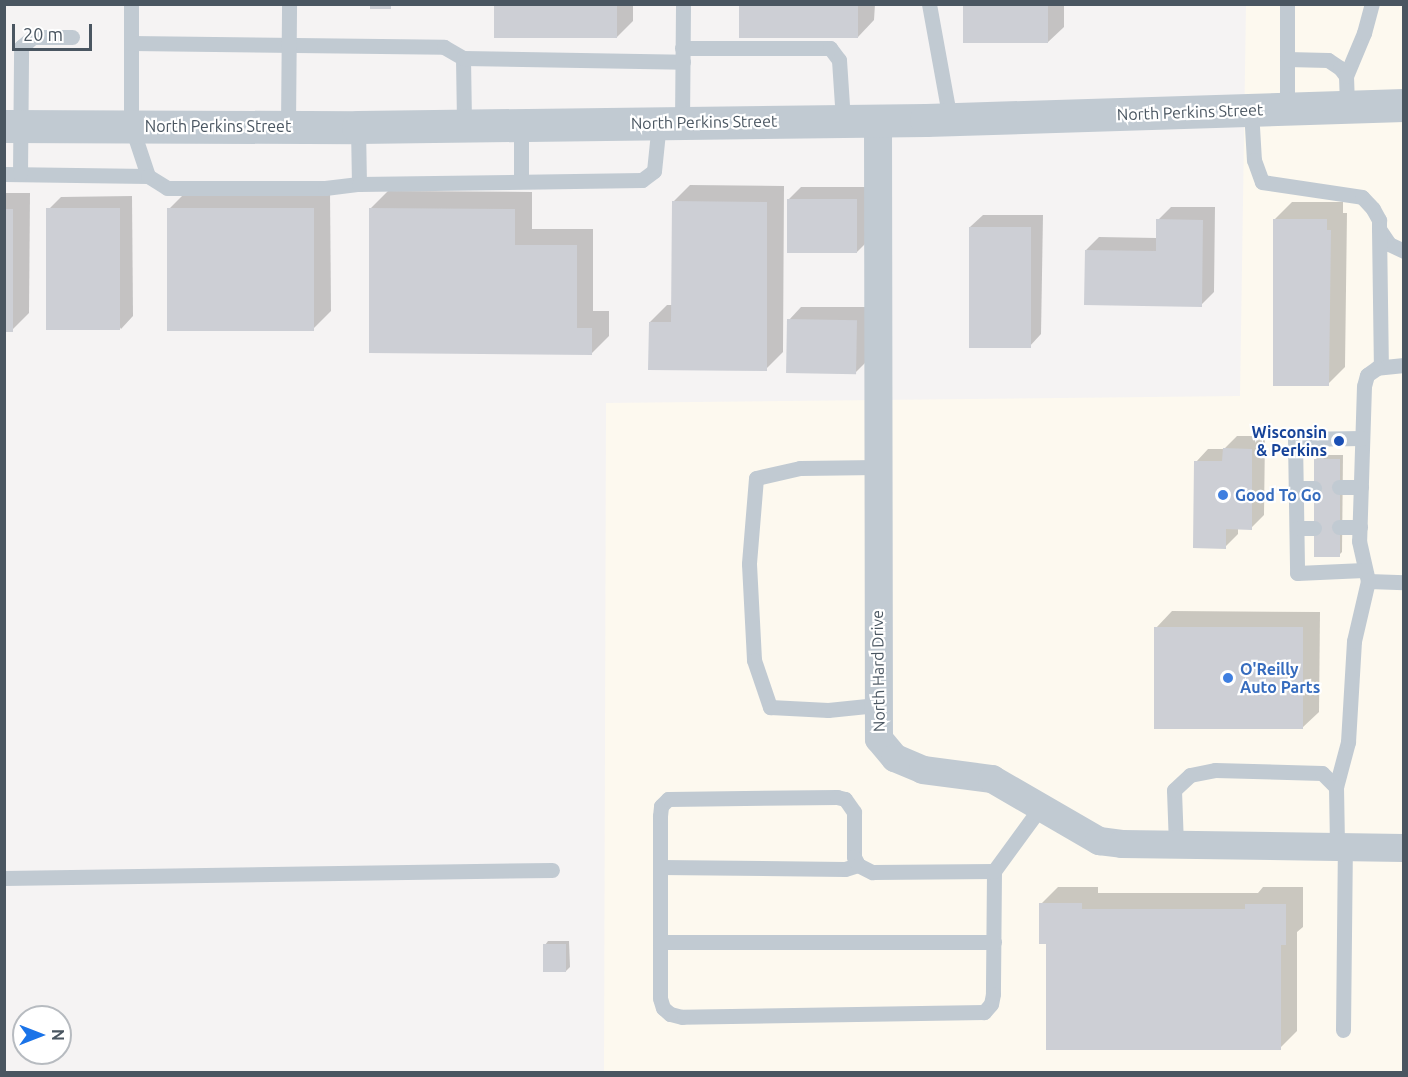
<!DOCTYPE html>
<style>
body{margin:0}
#map{position:relative;width:1408px;height:1077px;overflow:hidden;background:#f5f3f3;font-family:Ubuntu,sans-serif}
div>[style]{position:absolute}
[style*='--x']{left:calc(var(--x)*1px);top:calc(var(--y)*1px);width:calc(var(--w)*1px);rotate:calc(var(--a)*1deg)}
.commercial>*{inset:0;background:#fdf9ef}
.shadow>*{inset:0;background:#0003}
.building>*{inset:0;background:#cdcfd5;transform-origin:0 0}
.service>*{height:15px;margin:-7.5px;padding:0 7.5px;transform-origin:7.5px;border-radius:7.5px;background:#c1cad2}
.minor>*{height:28px;margin:-14px;padding:0 14px;transform-origin:14px;border-radius:14px;background:#c1cad2}
.tertiary>*{height:33px;margin:-16.5px;padding:0 16.5px;transform-origin:16.5px;border-radius:16.5px;background:#c1cad2}
.dots>*{width:16px;height:16px;translate:-50% -50%;box-sizing:border-box;border:3px solid #fff;border-radius:50%}
span{translate:-50% -50%;white-space:nowrap;text-align:center;line-height:1.15;-webkit-text-stroke:4.5px #fff;paint-order:stroke}
.street-label{font-size:16px;color:#4a5661}
.transit-label{font-size:16px;color:#164399;font-weight:700}
.right{translate:-100% -50%;text-align:right}
.shop-label{font-size:16px;color:#366cbe;font-weight:700}
.left{translate:0 -50%;text-align:left}
.frame{position:absolute;inset:0;border:6px solid #4a5661;pointer-events:none}
.north{position:absolute;left:12px;top:1005px;width:60px;height:60px;box-sizing:border-box;background:#fff;border:2px solid #b7bbc0;border-radius:50%;rotate:90deg;font-size:16px;font-weight:700;line-height:24px;text-align:center;color:#4a5661}
.north::after{content:'';display:block;margin:auto;width:21px;height:27px;background:#1a73e8;clip-path:polygon(50% 0,100% 100%,50% 72%,0 100%)}
.scale{position:absolute;left:12px;top:24px;width:80px;height:27px;box-sizing:border-box;border:3px solid #4a5661;border-top:0;padding-left:8px;font-size:18px;line-height:21px;white-space:nowrap;color:#4a5661;-webkit-text-stroke:4px #fff;paint-order:stroke}
</style>
<div id="map">
<div class="commercial">
<div style="clip-path:polygon(1246px 5px,1403px 5px,1403px 1072px,604px 1072px,606px 403px,1240px 396px)"></div>
</div>
<div class="shadow">
<div style="clip-path:polygon(496px 4px,633px 4px,633px 21px,616px 38px)"></div>
<div style="clip-path:polygon(740px 4px,875px 4px,874px 20px,858px 37px)"></div>
<div style="clip-path:polygon(964px 4px,1064px 4px,1064px 27px,1047px 43px)"></div>
<div style="clip-path:polygon(690px 185px,784px 186px,783px 352px,766px 369px,650px 322px,667px 305px,673px 305px,673px 202px)"></div>
<div style="clip-path:polygon(801px 187px,870px 187px,870px 239px,857px 252px,788px 200px)"></div>
<div style="clip-path:polygon(330px 191px,331px 311px,314px 328px,169px 209px,186px 192px)"></div>
<div style="clip-path:polygon(388px 191px,532px 192px,532px 229px,593px 229px,593px 311px,609px 311px,609px 336px,592px 353px,371px 208px)"></div>
<div style="clip-path:polygon(4px 193px,30px 193px,29px 313px,12px 330px,4px 330px)"></div>
<div style="clip-path:polygon(132px 196px,133px 316px,121px 329px,48px 210px,61px 197px)"></div>
<div style="clip-path:polygon(1292px 202px,1343px 202px,1343px 213px,1347px 213px,1345px 367px,1328px 384px,1275px 219px)"></div>
<div style="clip-path:polygon(1171px 207px,1215px 207px,1214px 292px,1201px 305px,1086px 250px,1099px 237px,1157px 238px,1158px 220px)"></div>
<div style="clip-path:polygon(983px 215px,1043px 215px,1041px 334px,1029px 347px,970px 227px)"></div>
<div style="clip-path:polygon(801px 307px,869px 307px,869px 359px,856px 372px,789px 320px)"></div>
<div style="clip-path:polygon(1237px 436px,1265px 436px,1264px 515px,1251px 528px,1238px 528px,1238px 534px,1225px 547px,1196px 462px,1208px 449px,1224px 449px)"></div>
<div style="clip-path:polygon(1320px 455px,1343px 455px,1342px 552px,1338px 556px,1316px 459px)"></div>
<div style="clip-path:polygon(1172px 611px,1320px 612px,1319px 712px,1302px 728px,1156px 628px)"></div>
<div style="clip-path:polygon(1058px 887px,1098px 887px,1098px 893px,1258px 893px,1263px 887px,1303px 887px,1303px 927px,1297px 932px,1297px 1031px,1280px 1048px,1048px 943px,1041px 904px)"></div>
<div style="clip-path:polygon(548px 941px,569px 941px,570px 967px,566px 971px,545px 945px)"></div>
</div>
<div class="building">
<div style="left:370px;top:4px;width:21px;height:5px"></div>
<div style="left:494px;top:4px;width:123px;height:34px"></div>
<div style="left:739px;top:4px;width:119px;height:34px"></div>
<div style="left:963px;top:4px;width:85px;height:39px"></div>
<div style="left:787px;top:199px;width:70px;height:54px"></div>
<div style="clip-path:polygon(672px 201px,767px 202px,767px 371px,648px 370px,649px 322px,671px 322px)"></div>
<div style="left:120px;top:208px;width:122px;height:74px;rotate:90deg"></div>
<div style="left:167px;top:208px;width:147px;height:123px"></div>
<div style="clip-path:polygon(369px 208px,515px 209px,515px 245px,577px 245px,577px 328px,592px 328px,592px 355px,369px 353px)"></div>
<div style="left:4px;top:209px;width:9px;height:123px"></div>
<div style="clip-path:polygon(1156px 219px,1203px 220px,1202px 307px,1084px 305px,1085px 250px,1156px 251px)"></div>
<div style="clip-path:polygon(1273px 219px,1327px 219px,1327px 230px,1331px 230px,1329px 386px,1273px 386px)"></div>
<div style="left:969px;top:227px;width:62px;height:121px"></div>
<div style="left:787px;top:319px;width:70px;height:54px;rotate:1deg"></div>
<div style="clip-path:polygon(1223px 448px,1252px 449px,1252px 530px,1226px 529px,1226px 549px,1193px 548px,1194px 461px,1222px 461px)"></div>
<div style="left:1314px;top:459px;width:26px;height:98px"></div>
<div style="left:1154px;top:627px;width:149px;height:102px"></div>
<div style="clip-path:polygon(1039px 903px,1082px 903px,1082px 909px,1245px 909px,1245px 904px,1286px 904px,1286px 945px,1281px 945px,1281px 1050px,1046px 1050px,1046px 944px,1039px 944px)"></div>
<div style="left:543px;top:944px;width:23px;height:28px"></div>
</div>
<div class="service">
<div style="--x:131;--y:4;--w:121;--a:90"></div>
<div style="--x:131;--y:125;--w:54;--a:71.6"></div>
<div style="--x:929;--y:4;--w:117;--a:79.7"></div>
<div style="--x:1287;--y:4;--w:105;--a:90"></div>
<div style="--x:131;--y:43;--w:313;--a:0.7"></div>
<div style="--x:444;--y:47;--w:22;--a:30"></div>
<div style="--x:463;--y:58;--w:67;--a:89.1"></div>
<div style="--x:682;--y:48;--w:148;--a:0"></div>
<div style="--x:830;--y:48;--w:15;--a:53"></div>
<div style="--x:839;--y:60;--w:61;--a:86.2"></div>
<div style="--x:463;--y:58;--w:220;--a:1"></div>
<div style="--x:1287;--y:59;--w:41;--a:1.4"></div>
<div style="--x:1328;--y:60;--w:14;--a:34"></div>
<div style="--x:1340;--y:68;--w:10;--a:53"></div>
<div style="--x:1346;--y:76;--w:31;--a:88"></div>
<div style="--x:1346;--y:76;--w:47;--a:-67.3"></div>
<div style="--x:1364;--y:33;--w:30;--a:-75"></div>
<div style="--x:1251;--y:110;--w:50;--a:86.6"></div>
<div style="--x:1254;--y:160;--w:23;--a:70"></div>
<div style="--x:1262;--y:182;--w:101;--a:8.5"></div>
<div style="--x:1362;--y:197;--w:16;--a:47"></div>
<div style="--x:1373;--y:209;--w:13;--a:61"></div>
<div style="--x:1379;--y:220;--w:9;--a:90"></div>
<div style="--x:1379;--y:229;--w:18;--a:56"></div>
<div style="--x:1389;--y:244;--w:17;--a:25"></div>
<div style="--x:682;--y:122;--w:118;--a:-89.5"></div>
<div style="--x:521;--y:124;--w:56;--a:90"></div>
<div style="--x:288;--y:126;--w:122;--a:-89.5"></div>
<div style="--x:358;--y:127;--w:57;--a:89"></div>
<div style="--x:4;--y:174;--w:144;--a:0.8"></div>
<div style="--x:148;--y:176;--w:22;--a:32"></div>
<div style="--x:167;--y:188;--w:158;--a:0"></div>
<div style="--x:325;--y:188;--w:34;--a:-7"></div>
<div style="--x:359;--y:184;--w:283;--a:-0.8"></div>
<div style="--x:642;--y:180;--w:15;--a:-37"></div>
<div style="--x:654;--y:171;--w:48;--a:-84.1"></div>
<div style="--x:20;--y:174;--w:127;--a:-89.5"></div>
<div style="--x:21;--y:47;--w:16;--a:-40"></div>
<div style="--x:33;--y:37;--w:39;--a:0"></div>
<div style="--x:1379;--y:229;--w:138;--a:89.2"></div>
<div style="--x:1404;--y:365;--w:27;--a:174"></div>
<div style="--x:1377;--y:368;--w:12;--a:145"></div>
<div style="--x:1367;--y:375;--w:11;--a:105"></div>
<div style="--x:1364;--y:386;--w:155;--a:91.8"></div>
<div style="--x:1359;--y:541;--w:41;--a:77.3"></div>
<div style="--x:1368;--y:581;--w:36;--a:2"></div>
<div style="--x:1362;--y:438;--w:67;--a:179.1"></div>
<div style="--x:1295;--y:439;--w:134;--a:89.1"></div>
<div style="--x:1297;--y:573;--w:67;--a:-2.6"></div>
<div style="--x:877;--y:467;--w:77;--a:179.3"></div>
<div style="--x:800;--y:468;--w:45;--a:167.2"></div>
<div style="--x:756;--y:478;--w:86;--a:94.7"></div>
<div style="--x:749;--y:564;--w:96;--a:87"></div>
<div style="--x:754;--y:660;--w:50;--a:71.2"></div>
<div style="--x:770;--y:707;--w:58;--a:3"></div>
<div style="--x:828;--y:710;--w:49;--a:-5.8"></div>
<div style="--x:1339;--y:487;--w:22;--a:0"></div>
<div style="--x:1296;--y:488;--w:18;--a:0"></div>
<div style="--x:1339;--y:527;--w:21;--a:0"></div>
<div style="--x:1297;--y:528;--w:17;--a:0"></div>
<div style="--x:1336;--y:787;--w:47;--a:-75.1"></div>
<div style="--x:1348;--y:742;--w:101;--a:-86.6"></div>
<div style="--x:1354;--y:641;--w:62;--a:-76.9"></div>
<div style="--x:1176;--y:845;--w:55;--a:-92.1"></div>
<div style="--x:1174;--y:790;--w:22;--a:-43"></div>
<div style="--x:1190;--y:775;--w:25;--a:-11"></div>
<div style="--x:1215;--y:770;--w:107;--a:1.6"></div>
<div style="--x:1322;--y:773;--w:20;--a:45"></div>
<div style="--x:1336;--y:787;--w:59;--a:89"></div>
<div style="--x:660;--y:867;--w:185;--a:0.6"></div>
<div style="--x:845;--y:869;--w:14;--a:-17"></div>
<div style="--x:994;--y:871;--w:123;--a:90.5"></div>
<div style="--x:993;--y:994;--w:10;--a:101"></div>
<div style="--x:991;--y:1004;--w:11;--a:131"></div>
<div style="--x:984;--y:1012;--w:302;--a:179.1"></div>
<div style="--x:682;--y:1017;--w:12;--a:-166"></div>
<div style="--x:670;--y:1014;--w:9;--a:-139"></div>
<div style="--x:663;--y:1008;--w:10;--a:-107"></div>
<div style="--x:660;--y:998;--w:182;--a:-90"></div>
<div style="--x:660;--y:816;--w:10;--a:-84"></div>
<div style="--x:661;--y:806;--w:10;--a:-45"></div>
<div style="--x:668;--y:799;--w:169;--a:-0.7"></div>
<div style="--x:837;--y:797;--w:8;--a:14"></div>
<div style="--x:845;--y:799;--w:16;--a:55"></div>
<div style="--x:854;--y:812;--w:45;--a:90"></div>
<div style="--x:854;--y:857;--w:9;--a:63"></div>
<div style="--x:858;--y:865;--w:16;--a:27"></div>
<div style="--x:872;--y:872;--w:122;--a:-0.5"></div>
<div style="--x:994;--y:871;--w:78;--a:-53.9"></div>
<div style="--x:4;--y:878;--w:548;--a:-0.84"></div>
<div style="--x:660;--y:942;--w:334;--a:0"></div>
<div style="--x:1343;--y:1030;--w:184;--a:-89.4"></div>
</div>
<div class="minor">
<div style="--x:878;--y:120;--w:619;--a:89.91"></div>
<div style="--x:879;--y:739;--w:25;--a:50"></div>
<div style="--x:895;--y:758;--w:30;--a:23"></div>
<div style="--x:923;--y:770;--w:70;--a:7.4"></div>
<div style="--x:992;--y:779;--w:124;--a:30.1"></div>
<div style="--x:1099;--y:841;--w:23;--a:7"></div>
<div style="--x:1122;--y:844;--w:282;--a:0.8"></div>
</div>
<div class="tertiary">
<div style="--x:4;--y:126;--w:354;--a:0.2"></div>
<div style="--x:358;--y:127;--w:568;--a:-0.71"></div>
<div style="--x:926;--y:120;--w:478;--a:-1.8"></div>
</div>
<div class="dots">
<div style="left:1339px;top:441px;background:#1a4fb4"></div>
<div style="left:1223px;top:495px;background:#3f7fe0"></div>
<div style="left:1228px;top:678px;background:#3f7fe0"></div>
</div>
<div class="street-label">
<span style="left:1190px;top:112px;rotate:-2deg">North Perkins Street</span>
<span style="left:704px;top:122px;rotate:-1deg">North Perkins Street</span>
<span style="left:218px;top:126px">North Perkins Street</span>
<span style="left:878px;top:671px;rotate:-91deg">North Hard Drive</span>
</div>
<div class="transit-label">
<span class="right" style="left:1327px;top:441px">Wisconsin<br>&amp; Perkins</span>
</div>
<div class="shop-label">
<span class="left" style="left:1235px;top:495px">Good To Go</span>
<span class="left" style="left:1240px;top:678px">O'Reilly<br>Auto Parts</span>
</div>
<div class="frame"></div>
<div class="north">N</div>
<div class="scale">20 m</div>
</div>
